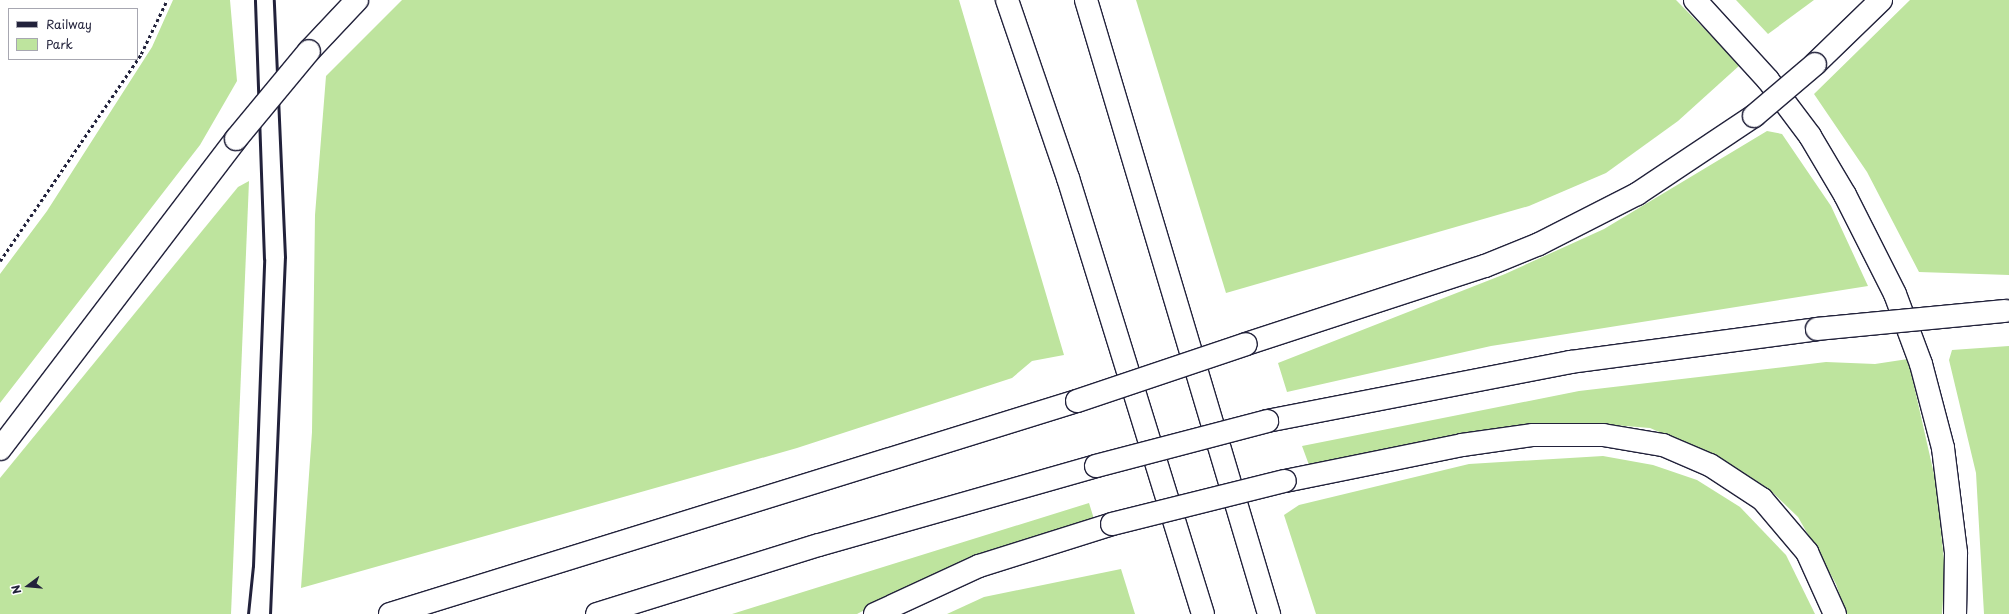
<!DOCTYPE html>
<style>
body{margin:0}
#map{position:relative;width:2009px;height:614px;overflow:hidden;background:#fff;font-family:"Playpen Sans",sans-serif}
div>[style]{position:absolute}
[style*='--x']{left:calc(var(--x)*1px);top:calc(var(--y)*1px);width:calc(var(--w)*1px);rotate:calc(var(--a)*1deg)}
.green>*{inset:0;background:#bee49e}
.path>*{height:2.5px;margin-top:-1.25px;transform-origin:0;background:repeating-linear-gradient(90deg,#22223b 0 3px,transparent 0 6px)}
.roads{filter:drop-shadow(1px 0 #22223b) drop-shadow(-1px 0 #22223b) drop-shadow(0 1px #22223b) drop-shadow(0 -1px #22223b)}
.highway>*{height:22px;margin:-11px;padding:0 11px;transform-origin:11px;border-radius:11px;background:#fff}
.rail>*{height:3px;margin:-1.5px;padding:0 1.5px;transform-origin:1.5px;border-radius:1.5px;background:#22223b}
.bridges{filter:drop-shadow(1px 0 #22223b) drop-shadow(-1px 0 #22223b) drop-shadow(0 1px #22223b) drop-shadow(0 -1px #22223b)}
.highway-bridge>*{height:22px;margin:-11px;padding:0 11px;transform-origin:11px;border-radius:11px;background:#fff}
span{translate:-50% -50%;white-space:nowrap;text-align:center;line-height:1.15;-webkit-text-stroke:3px #fff;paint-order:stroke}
.legend{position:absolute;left:8px;top:8px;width:130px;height:52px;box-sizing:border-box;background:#fff;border:1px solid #a7a7b1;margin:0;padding:5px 7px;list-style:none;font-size:12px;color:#22223b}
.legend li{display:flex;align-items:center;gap:8px;height:20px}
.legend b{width:20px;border:1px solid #a7a7b1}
.north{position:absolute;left:8px;top:566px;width:40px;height:40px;-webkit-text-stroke:3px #fff;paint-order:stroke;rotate:254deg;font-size:11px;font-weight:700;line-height:16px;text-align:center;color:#22223b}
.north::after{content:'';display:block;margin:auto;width:14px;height:18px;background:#22223b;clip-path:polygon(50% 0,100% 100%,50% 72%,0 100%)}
</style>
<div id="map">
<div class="green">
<div style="clip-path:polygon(173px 0,230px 0,237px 81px,200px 145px,0 403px,0 274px,47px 211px,152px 47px)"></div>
<div style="clip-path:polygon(402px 0,959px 0,1064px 355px,1032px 361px,1012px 378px,797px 448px,301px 588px,312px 432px,315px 215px,326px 76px)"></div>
<div style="clip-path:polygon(1136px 0,1676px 0,1740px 65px,1678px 121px,1606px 173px,1529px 206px,1226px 293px)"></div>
<div style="clip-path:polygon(1736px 0,1814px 0,1768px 34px)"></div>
<div style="clip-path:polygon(1910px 0,2009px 0,2009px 275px,1919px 272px,1867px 172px,1814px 94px)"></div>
<div style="clip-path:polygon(1767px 131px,1782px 134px,1831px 206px,1868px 286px,1491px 346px,1287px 392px,1278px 363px,1505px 274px,1604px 229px)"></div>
<div style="clip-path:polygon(249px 181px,231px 614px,0 614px,0 478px,238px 187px)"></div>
<div style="clip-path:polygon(2009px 346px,2009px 614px,1984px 614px,1976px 473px,1949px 360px,1952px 350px)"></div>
<div style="clip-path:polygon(1908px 359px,1936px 483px,1945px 570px,1942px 614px,1846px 614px,1836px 584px,1798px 517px,1769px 489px,1722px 459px,1650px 428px,1601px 424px,1309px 465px,1302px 446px,1579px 391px,1826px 362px,1875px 364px)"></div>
<div style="clip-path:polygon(1603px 456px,1653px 465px,1697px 480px,1740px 507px,1786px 555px,1815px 614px,1316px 614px,1284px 515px,1299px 505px,1469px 464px)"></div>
<div style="clip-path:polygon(1089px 503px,1094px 519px,897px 593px,857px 614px,732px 614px)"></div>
<div style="clip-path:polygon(1121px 569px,1135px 614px,947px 614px,984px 597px)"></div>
</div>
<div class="path">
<div style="--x:0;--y:261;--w:250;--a:-55.7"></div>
<div style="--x:141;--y:54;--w:60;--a:-64.3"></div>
</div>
<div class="roads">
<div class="highway">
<div style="--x:1007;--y:0;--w:188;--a:71.1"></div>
<div style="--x:1068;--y:178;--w:456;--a:72.8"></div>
<div style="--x:1086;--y:0;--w:641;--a:73.4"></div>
<div style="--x:1695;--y:0;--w:108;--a:47.6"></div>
<div style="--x:1768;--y:80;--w:70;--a:53.1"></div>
<div style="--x:1810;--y:136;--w:69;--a:59.3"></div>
<div style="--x:1845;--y:195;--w:111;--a:63.2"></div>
<div style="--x:1895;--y:294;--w:75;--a:69.6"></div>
<div style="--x:1921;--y:364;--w:87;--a:75.3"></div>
<div style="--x:1943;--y:448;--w:106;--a:82.9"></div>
<div style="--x:1956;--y:553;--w:61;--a:90.9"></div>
<div style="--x:309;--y:51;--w:70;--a:-46.7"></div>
<div style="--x:1815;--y:64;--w:92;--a:-44.1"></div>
<div style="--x:1246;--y:344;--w:251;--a:-18.1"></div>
<div style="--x:1485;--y:266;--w:58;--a:-22.2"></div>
<div style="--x:1539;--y:244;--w:110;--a:-27"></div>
<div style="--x:1637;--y:194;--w:141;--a:-33.7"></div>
<div style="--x:1267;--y:421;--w:310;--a:-11"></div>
<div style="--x:1571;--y:362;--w:248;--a:-7.6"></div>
<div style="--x:0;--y:449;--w:390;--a:-52.7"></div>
<div style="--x:1285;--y:481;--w:181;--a:-11.5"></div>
<div style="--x:1462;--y:445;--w:72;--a:-8"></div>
<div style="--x:1533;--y:435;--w:70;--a:0"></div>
<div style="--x:1603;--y:435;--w:61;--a:9.5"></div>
<div style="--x:1663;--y:445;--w:51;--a:23.1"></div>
<div style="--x:1710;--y:465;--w:62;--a:33.2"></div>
<div style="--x:1762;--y:499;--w:70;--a:49.7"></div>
<div style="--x:1807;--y:552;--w:68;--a:65.7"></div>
<div style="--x:390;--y:614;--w:719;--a:-17.23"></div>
<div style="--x:597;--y:614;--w:232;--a:-17.3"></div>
<div style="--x:819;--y:545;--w:288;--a:-15.9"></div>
<div style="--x:875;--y:614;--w:115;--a:-24.8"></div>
<div style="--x:979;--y:566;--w:139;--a:-17.5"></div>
</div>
</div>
<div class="rail">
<div style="--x:248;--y:614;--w:48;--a:-84.1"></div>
<div style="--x:253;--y:566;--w:307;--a:-87.9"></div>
<div style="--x:264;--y:259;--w:259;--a:-92"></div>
<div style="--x:270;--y:614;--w:357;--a:-87.6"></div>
<div style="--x:285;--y:257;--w:257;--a:-92.5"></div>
</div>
<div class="bridges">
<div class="highway-bridge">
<div style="--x:1754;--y:116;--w:80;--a:-40.4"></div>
<div style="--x:236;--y:139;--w:114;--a:-50.3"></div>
<div style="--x:1817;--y:329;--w:189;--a:-5.5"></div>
<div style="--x:1077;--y:401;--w:178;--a:-18.6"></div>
<div style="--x:1096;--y:466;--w:177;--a:-14.7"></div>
<div style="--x:1112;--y:524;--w:178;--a:-14"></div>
</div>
</div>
<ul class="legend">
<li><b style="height:5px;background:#22223b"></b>Railway</li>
<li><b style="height:11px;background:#bee49e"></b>Park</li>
</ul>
<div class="north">N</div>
</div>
